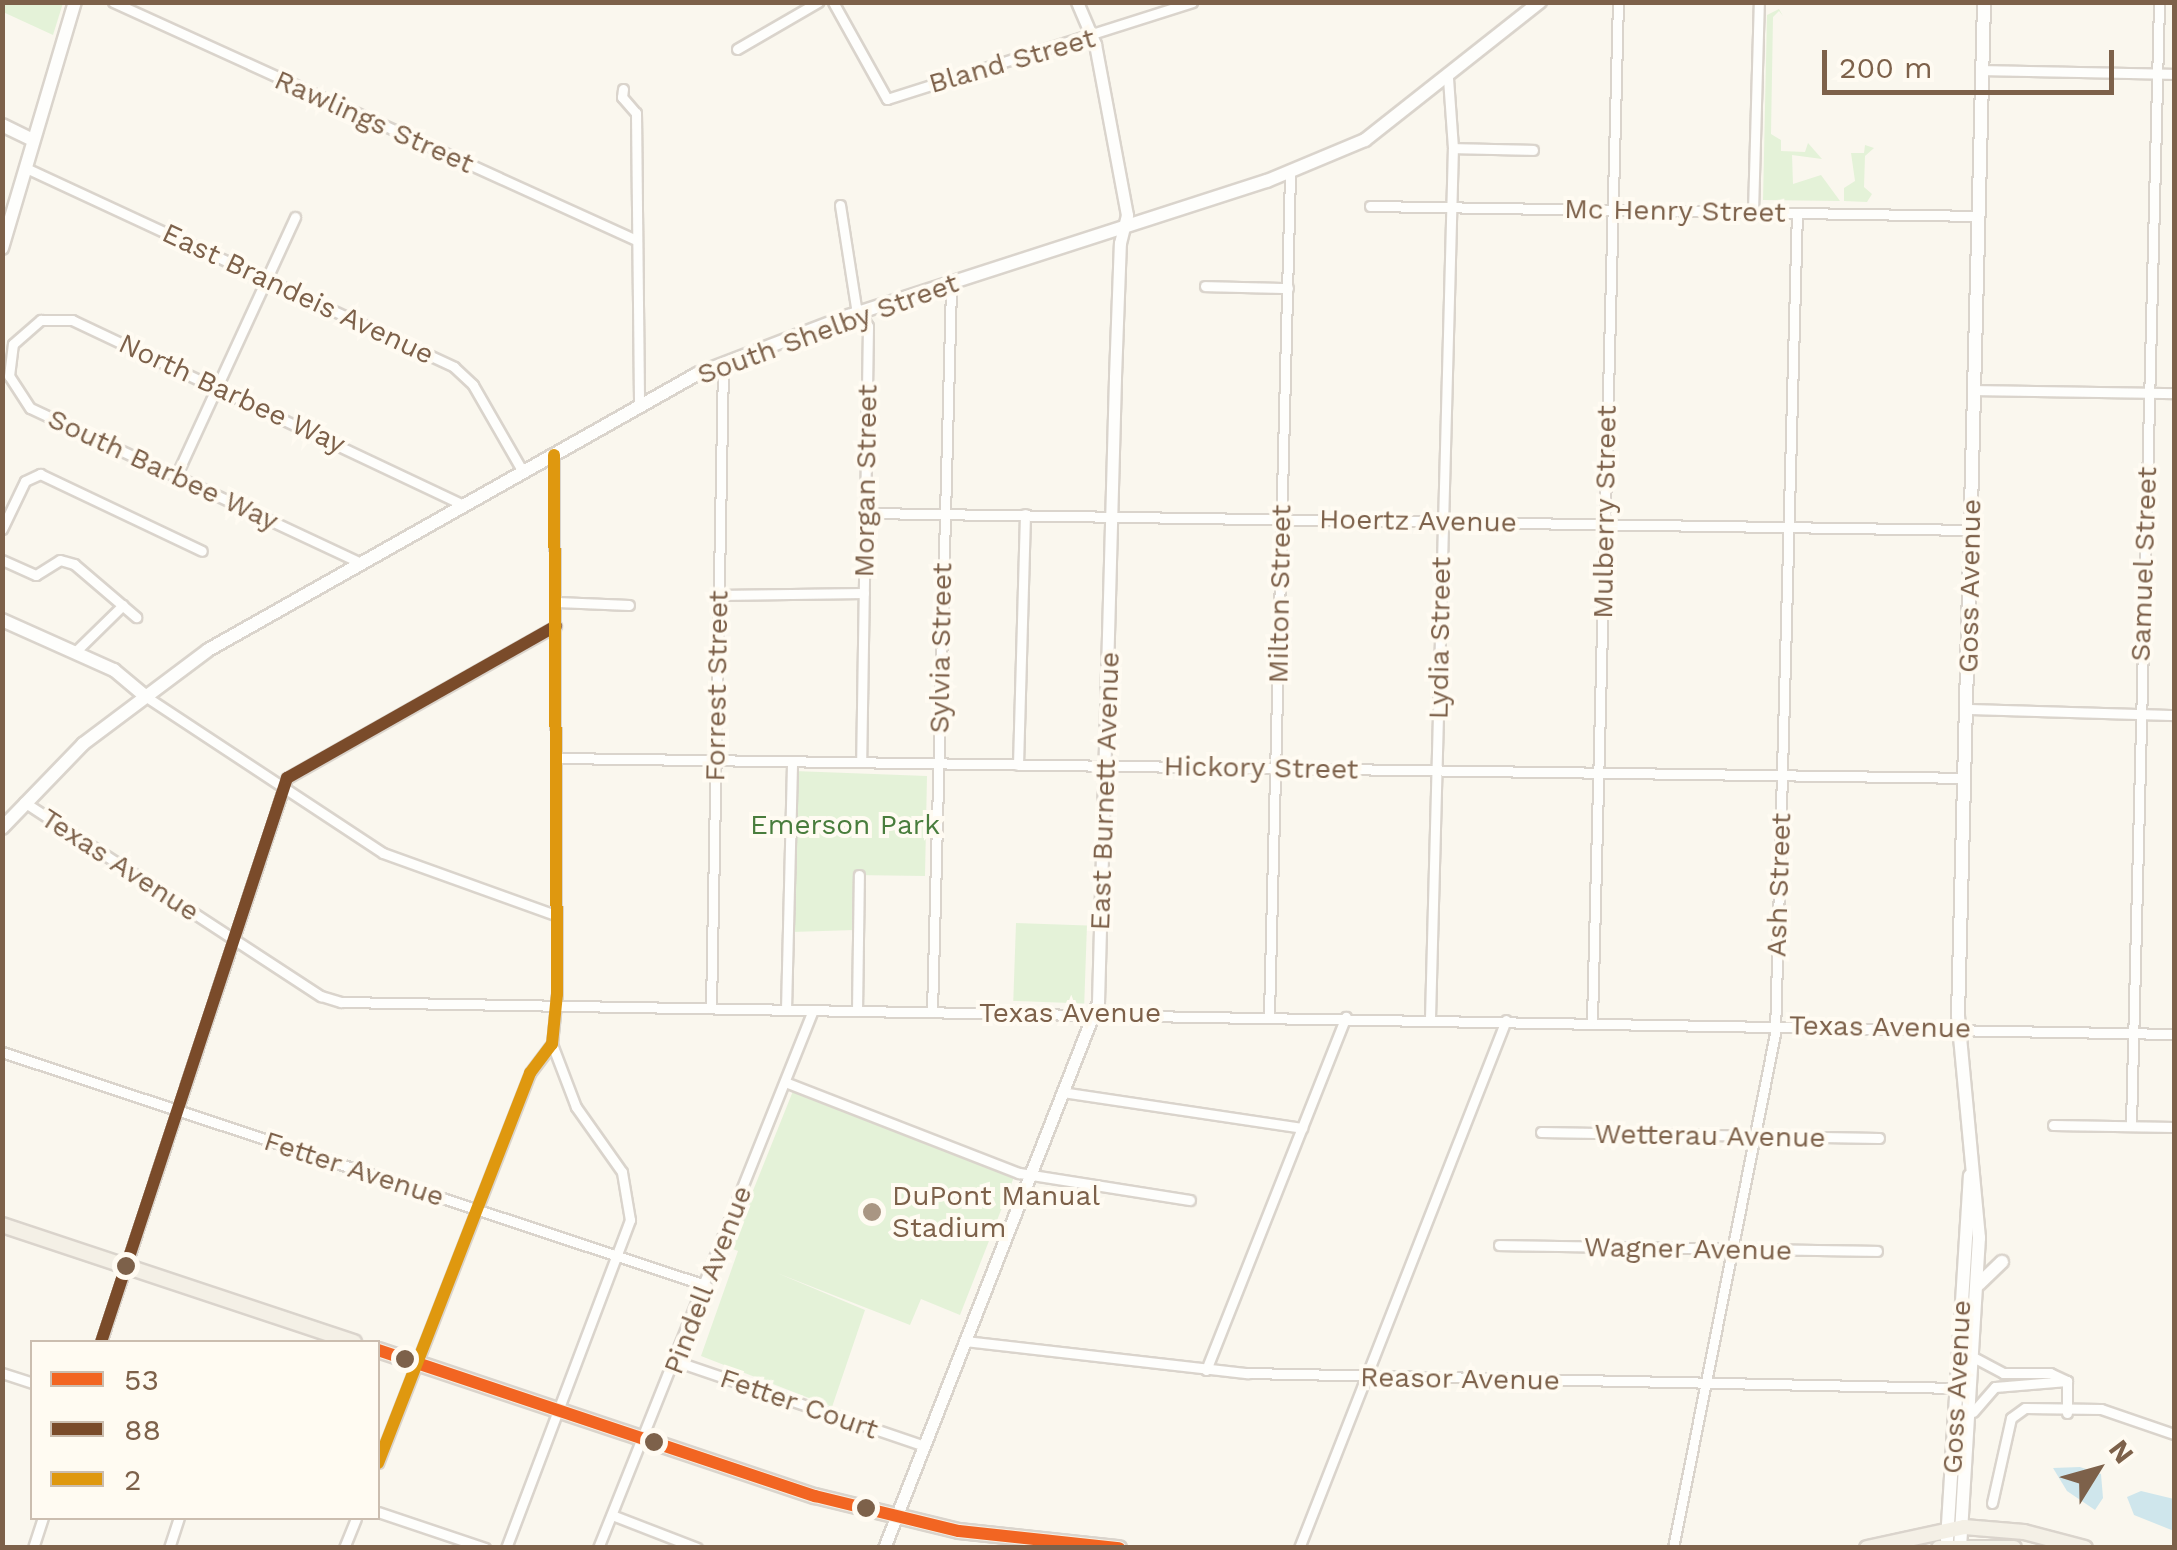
<!DOCTYPE html>
<style>
body{margin:0}
#map{position:relative;width:2177px;height:1550px;overflow:hidden;background:#faf7ee;font-family:"Work Sans",sans-serif}
div>[style]{position:absolute}
[style*='--x']{left:calc(var(--x)*1px);top:calc(var(--y)*1px);width:calc(var(--w)*1px);rotate:calc(var(--a)*1deg)}
.green>*{inset:0;background:#e4f2d8;transform-origin:0 0}
.water>*{inset:0;background:#cfe6ec}
.roads{filter:drop-shadow(2px 0 #dad4cc) drop-shadow(-2px 0 #dad4cc) drop-shadow(0 2px #dad4cc) drop-shadow(0 -2px #dad4cc)}
.minor>*{height:9px;margin:-4.5px;padding:0 4.5px;transform-origin:4.5px;border-radius:4.5px;background:#fefefc}
.tertiary>*{height:11px;margin:-5.5px;padding:0 5.5px;transform-origin:5.5px;border-radius:5.5px;background:#fefefc}
.secondary>*{height:12px;margin:-6px;padding:0 6px;transform-origin:6px;border-radius:6px;background:#fefefc}
.primary>*{height:14px;margin:-7px;padding:0 7px;transform-origin:7px;border-radius:7px;background:#f4f0e6}
.bus-1>*{height:12px;margin:-6px;padding:0 6px;transform-origin:6px;border-radius:6px;background:#f26522}
.bus-2>*{height:12px;margin:-6px;padding:0 6px;transform-origin:6px;border-radius:6px;background:#7a4b2a}
.bus-3>*{height:12px;margin:-6px;padding:0 6px;transform-origin:6px;border-radius:6px;background:#df980f}
.dots>*{width:28px;height:28px;translate:-50% -50%;box-sizing:border-box;border:5px solid #fffbf2;border-radius:50%}
span{translate:-50% -50%;white-space:nowrap;text-align:center;line-height:1.15;-webkit-text-stroke:8px #fffbf2;paint-order:stroke}
.street-label{font-size:28px;color:#7d614a}
.park-label{font-size:28px;color:#497d3d}
.poi-label{font-size:28px;color:#7d614a}
.left{translate:0 -50%;text-align:left}
.frame{position:absolute;inset:0;border:5px solid #7d614a;pointer-events:none}
.legend{position:absolute;left:30px;top:1340px;width:350px;height:180px;box-sizing:border-box;background:#fffbf2;border:2px solid #cbbdaf;margin:0;padding:12px 18px;list-style:none;font-size:30px;color:#7d614a}
.legend li{display:flex;align-items:center;gap:20px;height:50px}
.legend b{width:50px;border:2px solid #cbbdaf}
.north{position:absolute;left:2047px;top:1420px;width:100px;height:100px;-webkit-text-stroke:8px #fffbf2;paint-order:stroke;rotate:53deg;font-size:28px;font-weight:700;line-height:40px;text-align:center;color:#7d614a}
.north::after{content:'';display:block;margin:auto;width:35px;height:45px;background:#7d614a;clip-path:polygon(50% 0,100% 100%,50% 72%,0 100%)}
.scale{position:absolute;left:1822px;top:50px;width:292px;height:45px;box-sizing:border-box;border:5px solid #7d614a;border-top:0;padding-left:12px;font-size:30px;line-height:35px;white-space:nowrap;color:#7d614a;-webkit-text-stroke:8px #fffbf2;paint-order:stroke}
</style>
<div id="map">
<div class="green">
<div style="clip-path:polygon(3px 2px,63px 2px,63px 3px,53px 35px,3px 12px)"></div>
<div style="clip-path:polygon(1779px 9px,1783px 16px,1779px 11px,1773px 17px,1771px 134px,1781px 140px,1781px 151px,1805px 152px,1808px 143px,1822px 159px,1792px 155px,1793px 184px,1821px 175px,1840px 201px,1763px 200px,1767px 15px)"></div>
<div style="clip-path:polygon(1865px 145px,1874px 148px,1865px 156px,1864px 187px,1872px 194px,1867px 202px,1844px 201px,1844px 188px,1855px 181px,1851px 153px,1864px 153px)"></div>
<div style="clip-path:polygon(794px 771px,927px 776px,925px 876px,854px 875px,855px 930px,791px 932px)"></div>
<div style="left:1016px;top:923px;width:71px;height:78px;rotate:2deg"></div>
<div style="clip-path:polygon(793px 1091px,1014px 1177px,960px 1315px,921px 1299px,910px 1325px,777px 1273px,865px 1310px,832px 1407px,701px 1356px,738px 1251px,730px 1248px)"></div>
</div>
<div class="water">
<div style="clip-path:polygon(2080px 1467px,2101px 1474px,2103px 1498px,2095px 1510px,2067px 1491px,2053px 1468px)"></div>
<div style="clip-path:polygon(2141px 1491px,2174px 1499px,2174px 1531px,2134px 1515px,2127px 1497px)"></div>
</div>
<div class="roads">
<div class="minor">
<div style="--x:113;--y:2;--w:575;--a:24.47"></div>
<div style="--x:833;--y:2;--w:111;--a:60.9"></div>
<div style="--x:887;--y:99;--w:320;--a:-17.6"></div>
<div style="--x:737;--y:49;--w:94;--a:-30.1"></div>
<div style="--x:1983;--y:70;--w:191;--a:1.2"></div>
<div style="--x:623;--y:89;--w:8;--a:97"></div>
<div style="--x:622;--y:97;--w:21;--a:49"></div>
<div style="--x:636;--y:113;--w:294;--a:89.4"></div>
<div style="--x:1453;--y:148;--w:80;--a:1.4"></div>
<div style="--x:26;--y:168;--w:472;--a:24.9"></div>
<div style="--x:454;--y:367;--w:26;--a:43"></div>
<div style="--x:473;--y:385;--w:100;--a:60.1"></div>
<div style="--x:840;--y:205;--w:103;--a:81.1"></div>
<div style="--x:856;--y:307;--w:22;--a:58"></div>
<div style="--x:868;--y:326;--w:436;--a:90.9"></div>
<div style="--x:1370;--y:206;--w:609;--a:0.94"></div>
<div style="--x:1753;--y:212;--w:210;--a:-88.4"></div>
<div style="--x:1205;--y:286;--w:83;--a:1.4"></div>
<div style="--x:1975;--y:390;--w:199;--a:0.9"></div>
<div style="--x:176;--y:476;--w:285;--a:-65.3"></div>
<div style="--x:866;--y:513;--w:1105;--a:0.88"></div>
<div style="--x:2;--y:529;--w:53;--a:-64.4"></div>
<div style="--x:25;--y:481;--w:17;--a:-25"></div>
<div style="--x:40;--y:474;--w:179;--a:25.4"></div>
<div style="--x:2;--y:560;--w:37;--a:24"></div>
<div style="--x:36;--y:575;--w:28;--a:-32"></div>
<div style="--x:60;--y:560;--w:15;--a:16"></div>
<div style="--x:74;--y:564;--w:82;--a:40.5"></div>
<div style="--x:361;--y:563;--w:365;--a:-154.9"></div>
<div style="--x:30;--y:408;--w:38;--a:-123"></div>
<div style="--x:9;--y:376;--w:32;--a:-83"></div>
<div style="--x:13;--y:344;--w:37;--a:-41"></div>
<div style="--x:41;--y:320;--w:31;--a:0"></div>
<div style="--x:72;--y:320;--w:433;--a:25.3"></div>
<div style="--x:718;--y:595;--w:146;--a:-0.8"></div>
<div style="--x:557;--y:602;--w:72;--a:2.4"></div>
<div style="--x:75;--y:652;--w:67;--a:-44.4"></div>
<div style="--x:145;--y:696;--w:285;--a:33.4"></div>
<div style="--x:383;--y:853;--w:183;--a:19.8"></div>
<div style="--x:1966;--y:709;--w:208;--a:1.7"></div>
<div style="--x:557;--y:758;--w:1408;--a:0.81"></div>
<div style="--x:1018;--y:765;--w:251;--a:-88.4"></div>
<div style="--x:24;--y:802;--w:355;--a:33.2"></div>
<div style="--x:321;--y:996;--w:21;--a:17"></div>
<div style="--x:341;--y:1002;--w:1833;--a:1"></div>
<div style="--x:711;--y:1008;--w:644;--a:-88.93"></div>
<div style="--x:786;--y:1010;--w:249;--a:-88.6"></div>
<div style="--x:857;--y:1011;--w:136;--a:-89.2"></div>
<div style="--x:932;--y:1012;--w:728;--a:-88.5"></div>
<div style="--x:1269;--y:1015;--w:842;--a:-88.57"></div>
<div style="--x:1430;--y:1018;--w:870;--a:-88.49"></div>
<div style="--x:1453;--y:148;--w:70;--a:-94.1"></div>
<div style="--x:1592;--y:1021;--w:1019;--a:-88.54"></div>
<div style="--x:2;--y:1052;--w:741;--a:18.34"></div>
<div style="--x:785;--y:1082;--w:251;--a:21.3"></div>
<div style="--x:1019;--y:1173;--w:173;--a:9"></div>
<div style="--x:1062;--y:1092;--w:243;--a:8.5"></div>
<div style="--x:2053;--y:1125;--w:121;--a:0.9"></div>
<div style="--x:2131;--y:1125;--w:1123;--a:-88.57"></div>
<div style="--x:1541;--y:1132;--w:338;--a:1"></div>
<div style="--x:1499;--y:1245;--w:378;--a:0.9"></div>
<div style="--x:965;--y:1341;--w:284;--a:6.5"></div>
<div style="--x:1247;--y:1373;--w:710;--a:1.21"></div>
<div style="--x:101;--y:1342;--w:594;--a:-71.75"></div>
<div style="--x:287;--y:778;--w:309;--a:-29.5"></div>
<div style="--x:1975;--y:1358;--w:32;--a:28"></div>
<div style="--x:2003;--y:1373;--w:47;--a:0"></div>
<div style="--x:2050;--y:1373;--w:19;--a:25"></div>
<div style="--x:675;--y:1361;--w:263;--a:18.8"></div>
<div style="--x:1206;--y:1370;--w:380;--a:-68.4"></div>
<div style="--x:2;--y:1373;--w:32;--a:18"></div>
<div style="--x:2067;--y:1381;--w:32;--a:90"></div>
<div style="--x:1973;--y:1412;--w:33;--a:-49"></div>
<div style="--x:1995;--y:1387;--w:72;--a:-4.8"></div>
<div style="--x:378;--y:1463;--w:419;--a:-68.7"></div>
<div style="--x:530;--y:1073;--w:36;--a:-53"></div>
<div style="--x:552;--y:1044;--w:50;--a:-84.3"></div>
<div style="--x:557;--y:994;--w:539;--a:-90.32"></div>
<div style="--x:1992;--y:1503;--w:87;--a:-77.4"></div>
<div style="--x:2011;--y:1418;--w:17;--a:-36"></div>
<div style="--x:2025;--y:1408;--w:76;--a:0.8"></div>
<div style="--x:2101;--y:1409;--w:77;--a:18.9"></div>
<div style="--x:378;--y:1512;--w:113;--a:18.6"></div>
<div style="--x:612;--y:1515;--w:91;--a:21.2"></div>
<div style="--x:33;--y:1548;--w:32;--a:-72"></div>
<div style="--x:169;--y:1548;--w:32;--a:-72"></div>
<div style="--x:344;--y:1548;--w:32;--a:-68"></div>
<div style="--x:506;--y:1548;--w:351;--a:-69.3"></div>
<div style="--x:630;--y:1220;--w:49;--a:-99.5"></div>
<div style="--x:622;--y:1172;--w:80;--a:-125.3"></div>
<div style="--x:576;--y:1107;--w:67;--a:-110.9"></div>
<div style="--x:598;--y:1548;--w:579;--a:-68.22"></div>
<div style="--x:1299;--y:1548;--w:567;--a:-68.59"></div>
<div style="--x:1673;--y:1548;--w:524;--a:-78.78"></div>
<div style="--x:1775;--y:1034;--w:821;--a:-88.47"></div>
</div>
<div class="tertiary">
<div style="--x:884;--y:1548;--w:586;--a:-68.6"></div>
<div style="--x:1098;--y:1002;--w:625;--a:-88.44"></div>
<div style="--x:1115;--y:377;--w:134;--a:-87.9"></div>
<div style="--x:1120;--y:243;--w:29;--a:-76"></div>
<div style="--x:1127;--y:215;--w:174;--a:-100.6"></div>
<div style="--x:1095;--y:44;--w:46;--a:-113.2"></div>
</div>
<div class="secondary">
<div style="--x:2;--y:125;--w:34;--a:26"></div>
<div style="--x:2;--y:248;--w:257;--a:-73.5"></div>
<div style="--x:2;--y:620;--w:123;--a:24.1"></div>
<div style="--x:114;--y:670;--w:38;--a:40"></div>
<div style="--x:2;--y:828;--w:117;--a:-46"></div>
<div style="--x:83;--y:744;--w:156;--a:-36.9"></div>
<div style="--x:208;--y:650;--w:562;--a:-29.44"></div>
<div style="--x:697;--y:374;--w:162;--a:-21"></div>
<div style="--x:848;--y:316;--w:440;--a:-17.9"></div>
<div style="--x:1267;--y:181;--w:106;--a:-22.7"></div>
<div style="--x:1365;--y:140;--w:223;--a:-38.3"></div>
<div style="--x:1979;--y:1284;--w:32;--a:-44"></div>
<div style="--x:1947;--y:1540;--w:365;--a:-86.4"></div>
<div style="--x:1960;--y:1548;--w:311;--a:-86.5"></div>
<div style="--x:1979;--y:1238;--w:223;--a:-95.4"></div>
<div style="--x:1958;--y:1016;--w:1014;--a:-88.53"></div>
</div>
<div class="primary">
<div style="--x:2;--y:1225;--w:371;--a:18.4"></div>
<div style="--x:378;--y:1350;--w:461;--a:18.5"></div>
<div style="--x:815;--y:1496;--w:148;--a:13.7"></div>
<div style="--x:959;--y:1531;--w:161;--a:6.1"></div>
<div style="--x:1867;--y:1548;--w:99;--a:-12.2"></div>
<div style="--x:1964;--y:1527;--w:60;--a:4.8"></div>
<div style="--x:2024;--y:1532;--w:63;--a:14.7"></div>
<div style="--x:1939;--y:1548;--w:75;--a:0"></div>
</div>
</div>
<div class="bus-1">
<div style="--x:378;--y:1350;--w:461;--a:18.5"></div>
<div style="--x:815;--y:1496;--w:148;--a:13.7"></div>
<div style="--x:959;--y:1531;--w:161;--a:6.1"></div>
</div>
<div class="bus-2">
<div style="--x:101;--y:1342;--w:594;--a:-71.75"></div>
<div style="--x:287;--y:778;--w:309;--a:-29.5"></div>
</div>
<div class="bus-3">
<div style="--x:378;--y:1463;--w:419;--a:-68.7"></div>
<div style="--x:530;--y:1073;--w:36;--a:-53"></div>
<div style="--x:552;--y:1044;--w:50;--a:-84.3"></div>
<div style="--x:557;--y:994;--w:539;--a:-90.32"></div>
</div>
<div class="dots">
<div style="left:872px;top:1212px;background:#a99683"></div>
<div style="left:126px;top:1266px;background:#7d614a"></div>
<div style="left:405px;top:1359px;background:#7d614a"></div>
<div style="left:654px;top:1442px;background:#7d614a"></div>
<div style="left:866px;top:1508px;background:#7d614a"></div>
</div>
<div class="street-label">
<span style="left:1012px;top:61px;rotate:-16deg">Bland Street</span>
<span style="left:374px;top:122px;rotate:24deg">Rawlings Street</span>
<span style="left:1675px;top:211px;rotate:1deg">Mc Henry Street</span>
<span style="left:298px;top:294px;rotate:25deg">East Brandeis Avenue</span>
<span style="left:828px;top:329px;rotate:-20deg">South Shelby Street</span>
<span style="left:232px;top:394px;rotate:25deg">North Barbee Way</span>
<span style="left:163px;top:470px;rotate:25deg">South Barbee Way</span>
<span style="left:866px;top:481px;rotate:-89deg">Morgan Street</span>
<span style="left:1605px;top:512px;rotate:-89deg">Mulberry Street</span>
<span style="left:1418px;top:521px;rotate:1deg">Hoertz Avenue</span>
<span style="left:2144px;top:564px;rotate:-88deg">Samuel Street</span>
<span style="left:1970px;top:586px;rotate:-89deg">Goss Avenue</span>
<span style="left:1280px;top:594px;rotate:-89deg">Milton Street</span>
<span style="left:1440px;top:638px;rotate:-89deg">Lydia Street</span>
<span style="left:941px;top:648px;rotate:-89deg">Sylvia Street</span>
<span style="left:717px;top:686px;rotate:-89deg">Forrest Street</span>
<span style="left:1261px;top:768px;rotate:1deg">Hickory Street</span>
<span style="left:1105px;top:791px;rotate:-88deg">East Burnett Avenue</span>
<span style="left:120px;top:865px;rotate:33deg">Texas Avenue</span>
<span style="left:1779px;top:885px;rotate:-88deg">Ash Street</span>
<span style="left:1070px;top:1013px">Texas Avenue</span>
<span style="left:1880px;top:1027px;rotate:1deg">Texas Avenue</span>
<span style="left:1710px;top:1136px;rotate:1deg">Wetterau Avenue</span>
<span style="left:354px;top:1169px;rotate:18deg">Fetter Avenue</span>
<span style="left:1688px;top:1249px;rotate:1deg">Wagner Avenue</span>
<span style="left:708px;top:1280px;rotate:-69deg">Pindell Avenue</span>
<span style="left:1460px;top:1379px;rotate:1deg">Reasor Avenue</span>
<span style="left:1957px;top:1387px;rotate:-87deg">Goss Avenue</span>
<span style="left:799px;top:1404px;rotate:19deg">Fetter Court</span>
</div>
<div class="park-label">
<span style="left:845px;top:825px">Emerson Park</span>
</div>
<div class="poi-label">
<span class="left" style="left:892px;top:1212px">DuPont Manual<br>Stadium</span>
</div>
<div class="frame"></div>
<ul class="legend">
<li><b style="height:12px;background:#f26522"></b>53</li>
<li><b style="height:12px;background:#7a4b2a"></b>88</li>
<li><b style="height:12px;background:#df980f"></b>2</li>
</ul>
<div class="north">N</div>
<div class="scale">200 m</div>
</div>
